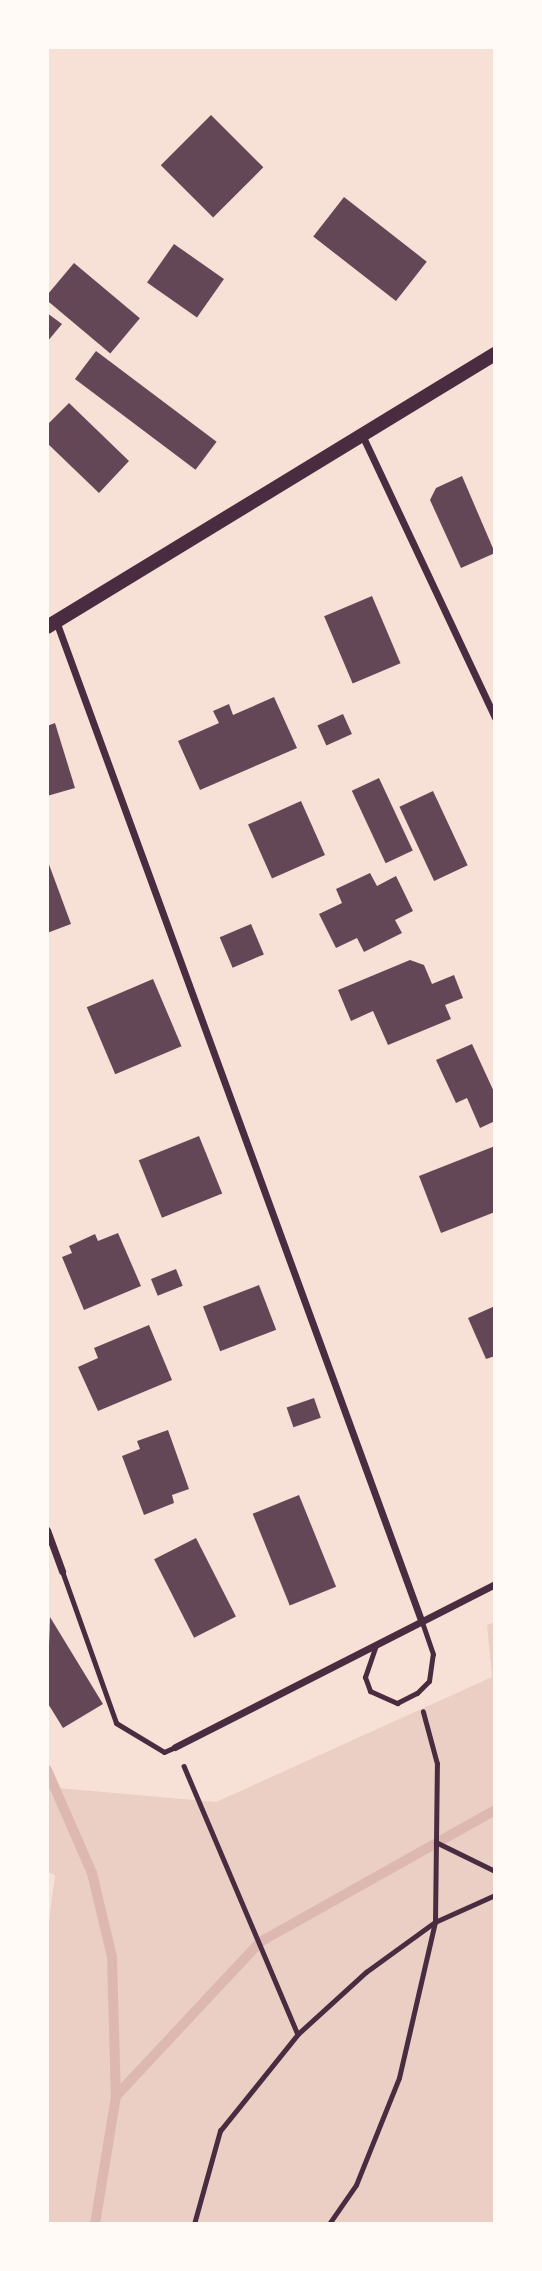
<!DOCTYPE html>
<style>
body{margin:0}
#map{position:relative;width:542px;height:2271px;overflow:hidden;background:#f7e1d7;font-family:Barlow,sans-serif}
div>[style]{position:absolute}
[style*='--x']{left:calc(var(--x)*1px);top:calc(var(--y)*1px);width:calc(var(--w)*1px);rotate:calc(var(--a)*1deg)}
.green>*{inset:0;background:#ebcfc5}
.stream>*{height:10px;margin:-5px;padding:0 5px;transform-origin:5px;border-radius:5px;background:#dcb8b0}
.building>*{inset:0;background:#644757;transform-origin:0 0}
.path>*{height:4.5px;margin:-2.25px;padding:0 2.25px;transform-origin:2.25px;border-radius:2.25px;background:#4a2c40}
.service>*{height:5px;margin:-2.5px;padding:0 2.5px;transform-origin:2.5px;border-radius:2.5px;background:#4a2c40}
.minor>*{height:7px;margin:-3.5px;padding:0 3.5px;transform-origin:3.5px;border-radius:3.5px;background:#4a2c40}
.secondary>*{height:14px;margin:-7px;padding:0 7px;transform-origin:7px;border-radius:7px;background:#4a2c40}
span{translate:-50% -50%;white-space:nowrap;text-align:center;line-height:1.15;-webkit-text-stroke:7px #fffaf5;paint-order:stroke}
.frame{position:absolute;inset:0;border:49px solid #fffaf5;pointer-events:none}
</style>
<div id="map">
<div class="green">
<div style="clip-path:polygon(495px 1622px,495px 2224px,47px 2224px,47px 1936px,55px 1875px,47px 1872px,47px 1787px,216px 1802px,492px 1677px,487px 1625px)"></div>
</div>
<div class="stream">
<div style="--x:47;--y:1770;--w:112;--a:66.4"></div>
<div style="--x:92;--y:1873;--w:86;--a:76.6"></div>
<div style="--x:112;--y:1957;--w:139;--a:88.4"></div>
<div style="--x:116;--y:2096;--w:130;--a:99.3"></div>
<div style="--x:116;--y:2096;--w:211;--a:-46.9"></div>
<div style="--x:260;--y:1942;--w:270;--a:-29.3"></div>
</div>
<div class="building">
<div style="left:211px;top:115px;width:74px;height:71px;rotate:45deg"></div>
<div style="left:344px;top:197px;width:105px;height:50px;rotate:38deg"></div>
<div style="left:174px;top:244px;width:61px;height:47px;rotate:35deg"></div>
<div style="left:74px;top:263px;width:86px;height:46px;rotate:40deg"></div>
<div style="clip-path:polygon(47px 313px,62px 324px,47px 342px)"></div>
<div style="left:96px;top:351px;width:151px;height:35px;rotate:37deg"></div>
<div style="clip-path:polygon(69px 403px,129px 461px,99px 493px,47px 443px,47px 425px)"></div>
<div style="clip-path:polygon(462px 476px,495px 553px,461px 568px,430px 500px,436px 488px)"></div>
<div style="left:372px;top:596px;width:73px;height:52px;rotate:67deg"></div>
<div style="clip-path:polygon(274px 697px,297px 748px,200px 790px,178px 741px,219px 723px,213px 711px,229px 704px,233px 715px)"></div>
<div style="left:343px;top:714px;width:22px;height:28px;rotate:66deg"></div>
<div style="clip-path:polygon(55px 723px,75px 788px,47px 796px,47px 726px)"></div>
<div style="left:379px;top:778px;width:80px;height:30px;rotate:65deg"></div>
<div style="left:433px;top:791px;width:82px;height:37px;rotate:65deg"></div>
<div style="left:301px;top:801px;width:59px;height:58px;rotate:66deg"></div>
<div style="clip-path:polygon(47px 859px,71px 924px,47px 933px)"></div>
<div style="clip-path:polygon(370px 873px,377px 886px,396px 876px,413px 911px,395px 920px,402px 933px,364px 952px,357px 938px,336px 948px,319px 914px,342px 903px,336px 889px)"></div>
<div style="left:251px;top:924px;width:33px;height:34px;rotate:67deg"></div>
<div style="clip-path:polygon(410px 960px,424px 965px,432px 984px,454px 975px,463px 998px,445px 1005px,451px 1019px,388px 1045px,373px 1011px,351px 1021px,338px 990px)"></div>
<div style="left:153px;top:979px;width:73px;height:72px;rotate:67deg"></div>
<div style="clip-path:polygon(472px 1044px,495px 1094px,495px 1121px,480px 1128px,467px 1098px,456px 1103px,436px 1060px)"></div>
<div style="left:199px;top:1136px;width:62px;height:65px;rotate:68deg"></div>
<div style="clip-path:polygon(495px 1146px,495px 1212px,441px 1233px,419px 1176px)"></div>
<div style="clip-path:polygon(118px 1233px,141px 1286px,84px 1310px,62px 1257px,72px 1253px,69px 1246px,95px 1234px,98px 1241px)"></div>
<div style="left:176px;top:1269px;width:18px;height:27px;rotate:68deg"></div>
<div style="left:259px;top:1285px;width:48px;height:60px;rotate:69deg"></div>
<div style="clip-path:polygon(495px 1306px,495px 1356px,486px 1359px,468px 1318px)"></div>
<div style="clip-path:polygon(149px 1325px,172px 1380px,98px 1411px,78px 1367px,98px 1358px,94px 1348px)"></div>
<div style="left:314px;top:1398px;width:21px;height:29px;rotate:71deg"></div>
<div style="clip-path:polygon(168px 1430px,189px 1489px,172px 1495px,174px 1503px,144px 1515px,122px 1456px,140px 1449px,137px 1441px)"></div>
<div style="left:299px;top:1495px;width:99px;height:50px;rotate:68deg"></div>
<div style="left:196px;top:1538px;width:88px;height:47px;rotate:63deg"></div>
<div style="clip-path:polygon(50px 1617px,103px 1704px,63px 1728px,47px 1702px)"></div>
</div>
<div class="path">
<div style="--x:184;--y:1766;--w:291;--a:67"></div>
<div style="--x:436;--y:1842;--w:66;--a:26.2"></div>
<div style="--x:194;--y:2224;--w:97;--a:-74.4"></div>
<div style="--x:220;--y:2131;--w:124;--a:-51.2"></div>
<div style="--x:298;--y:2034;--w:92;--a:-42.4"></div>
<div style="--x:366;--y:1972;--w:85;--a:-35.9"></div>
<div style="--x:435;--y:1922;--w:66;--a:-24.2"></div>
<div style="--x:329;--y:2224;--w:47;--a:-55.3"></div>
<div style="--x:356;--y:2185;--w:115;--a:-68.1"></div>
<div style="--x:399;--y:2078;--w:160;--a:-77"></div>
<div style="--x:435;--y:1922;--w:158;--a:-89.3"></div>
<div style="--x:437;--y:1764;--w:54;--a:-105.1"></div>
</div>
<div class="service">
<div style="--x:62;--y:1571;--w:161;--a:70.4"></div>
<div style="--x:116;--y:1723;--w:56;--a:31.1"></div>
<div style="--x:164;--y:1752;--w:12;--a:-24"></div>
<div style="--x:376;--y:1645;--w:34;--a:109"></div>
<div style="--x:365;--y:1677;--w:15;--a:70"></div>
<div style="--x:370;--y:1691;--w:30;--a:24"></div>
<div style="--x:397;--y:1703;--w:22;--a:-27"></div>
<div style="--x:417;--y:1693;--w:17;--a:-45"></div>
<div style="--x:429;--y:1681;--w:27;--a:-82"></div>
<div style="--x:433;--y:1654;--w:36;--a:-109"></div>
</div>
<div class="minor">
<div style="--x:363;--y:437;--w:310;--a:64.8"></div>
<div style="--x:56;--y:621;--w:1064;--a:69.93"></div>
<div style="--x:47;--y:1530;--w:44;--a:69.9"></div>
<div style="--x:175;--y:1747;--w:359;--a:-27"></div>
</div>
<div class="secondary">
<div style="--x:47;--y:627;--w:525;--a:-31.36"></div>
</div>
<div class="frame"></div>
</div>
